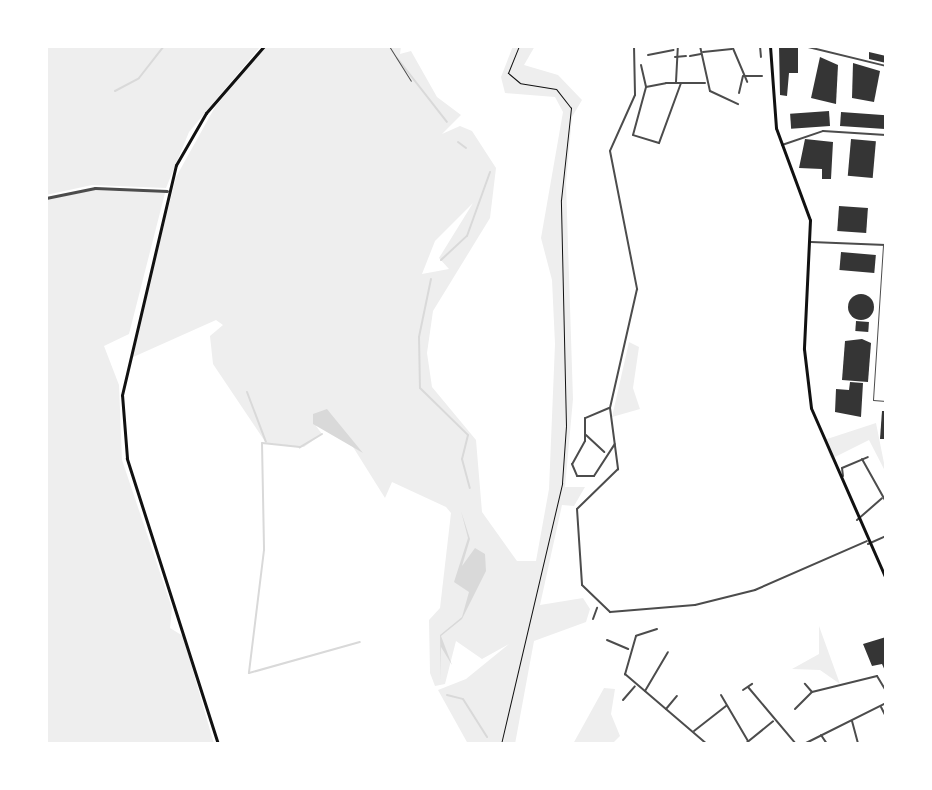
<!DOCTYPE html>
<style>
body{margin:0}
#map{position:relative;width:932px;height:790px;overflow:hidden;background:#fff;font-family:"Work Sans",sans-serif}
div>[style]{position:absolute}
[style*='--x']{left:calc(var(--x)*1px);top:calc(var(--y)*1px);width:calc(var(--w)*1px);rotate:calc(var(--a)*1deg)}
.green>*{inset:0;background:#eee}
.water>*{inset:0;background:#d9d9d9}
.stream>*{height:2px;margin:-1px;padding:0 1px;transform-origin:1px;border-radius:1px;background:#d9d9d9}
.building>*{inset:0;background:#353535;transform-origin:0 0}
.round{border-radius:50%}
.path>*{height:1px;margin:-0.5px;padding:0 0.5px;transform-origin:0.5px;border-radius:0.5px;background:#111}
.service>*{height:1px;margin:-0.5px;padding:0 0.5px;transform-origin:0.5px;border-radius:0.5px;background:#4c4c4c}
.minor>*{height:2px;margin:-1px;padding:0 1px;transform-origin:1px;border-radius:1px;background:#4c4c4c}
.tertiary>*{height:3px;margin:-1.5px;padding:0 1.5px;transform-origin:1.5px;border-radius:1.5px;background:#4c4c4c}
.secondary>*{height:3px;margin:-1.5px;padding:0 1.5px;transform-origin:1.5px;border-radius:1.5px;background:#111}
span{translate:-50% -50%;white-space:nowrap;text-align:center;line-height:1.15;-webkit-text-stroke:7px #fff;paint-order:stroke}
.frame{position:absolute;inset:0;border:48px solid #fff;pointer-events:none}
</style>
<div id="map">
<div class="green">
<div style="clip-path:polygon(46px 46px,261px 46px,189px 132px,166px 188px,92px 185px,46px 195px)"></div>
<div style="clip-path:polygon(evenodd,266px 46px,401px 46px,400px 54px,411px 51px,437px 97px,461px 115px,442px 134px,460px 126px,472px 131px,496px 168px,490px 218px,433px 311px,427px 353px,432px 387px,476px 440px,482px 512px,517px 561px,536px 561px,549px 489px,555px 344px,552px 280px,541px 238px,563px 112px,555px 97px,505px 93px,501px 77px,513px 46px,535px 46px,524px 65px,558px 75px,582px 100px,572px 117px,566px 183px,573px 399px,565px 487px,585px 487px,574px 506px,562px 505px,540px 605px,583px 598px,590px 609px,586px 622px,534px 641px,515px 744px,468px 744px,438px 690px,466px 679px,509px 644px,482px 659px,456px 641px,445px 684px,435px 686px,430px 673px,429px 620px,440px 608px,451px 513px,446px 507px,392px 482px,385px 498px,338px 423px,316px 426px,322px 434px,304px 447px,266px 443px,213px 364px,210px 336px,223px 325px,216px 320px,131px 358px,176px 177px,215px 107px,266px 46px,473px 203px,439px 258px,449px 269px,422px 274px,435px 241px,473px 203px)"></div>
<div style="clip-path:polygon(94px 190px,165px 193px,129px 334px,104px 346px,119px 385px,122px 460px,172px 608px,170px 628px,183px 636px,214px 744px,46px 744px,46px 200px)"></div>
<div style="clip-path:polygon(629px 342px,639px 347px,633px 388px,640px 409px,612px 417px)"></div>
<div style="clip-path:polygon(876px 423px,886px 473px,869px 440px,831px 459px,824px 440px)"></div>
<div style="clip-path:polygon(819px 626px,840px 684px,820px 670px,792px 669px,819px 654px)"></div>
<div style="clip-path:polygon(604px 688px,615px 689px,611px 714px,620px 736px,612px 744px,573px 744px)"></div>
</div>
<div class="water">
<div style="clip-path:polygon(327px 409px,331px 414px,363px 453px,313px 424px,313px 414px)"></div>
<div style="clip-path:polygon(461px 511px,470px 539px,462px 566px,475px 548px,485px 554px,486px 571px,462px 619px,441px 636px,452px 665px,441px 647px,441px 681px,440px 635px,462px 617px,469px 592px,454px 582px,468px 538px)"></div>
</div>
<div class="stream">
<div style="--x:397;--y:58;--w:81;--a:52"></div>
<div style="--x:115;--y:91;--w:27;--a:-28"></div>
<div style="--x:139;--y:78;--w:41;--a:-52"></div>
<div style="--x:458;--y:142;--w:10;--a:37"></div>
<div style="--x:441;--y:260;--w:35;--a:-43"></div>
<div style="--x:467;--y:236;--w:68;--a:-70.2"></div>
<div style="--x:431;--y:279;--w:59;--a:101.7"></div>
<div style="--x:419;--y:337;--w:51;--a:88.9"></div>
<div style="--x:420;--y:388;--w:67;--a:44.4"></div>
<div style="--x:468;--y:435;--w:25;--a:104"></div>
<div style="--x:462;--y:459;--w:30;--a:75"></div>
<div style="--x:247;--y:392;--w:53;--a:69.2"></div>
<div style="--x:322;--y:434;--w:26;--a:149"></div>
<div style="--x:300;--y:447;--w:38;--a:-174"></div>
<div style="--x:262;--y:443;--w:107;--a:88.9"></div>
<div style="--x:264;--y:550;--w:124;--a:97"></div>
<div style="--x:249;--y:673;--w:115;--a:-15.6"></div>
<div style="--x:447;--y:695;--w:16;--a:14"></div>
<div style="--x:463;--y:699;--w:45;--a:57.7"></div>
</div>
<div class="building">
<div style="clip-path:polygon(779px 46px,798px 48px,798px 73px,789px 73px,787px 96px,780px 95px)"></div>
<div style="clip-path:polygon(869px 52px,886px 56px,886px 63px,869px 59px)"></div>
<div style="clip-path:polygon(820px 57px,838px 65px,836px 104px,811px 98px)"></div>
<div style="clip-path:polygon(853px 63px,880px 71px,874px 102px,852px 98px)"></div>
<div style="left:829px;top:111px;width:15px;height:39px;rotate:86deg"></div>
<div style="left:841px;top:112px;width:45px;height:14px;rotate:4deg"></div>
<div style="clip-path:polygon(805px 139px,833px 142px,831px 179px,822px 179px,822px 169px,799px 168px)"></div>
<div style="left:851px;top:139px;width:25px;height:37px;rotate:5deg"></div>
<div style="left:839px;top:206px;width:29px;height:25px;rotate:4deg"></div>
<div style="left:841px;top:252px;width:35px;height:18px;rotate:5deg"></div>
<div class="round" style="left:848px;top:294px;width:26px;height:26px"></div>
<div style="left:856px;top:321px;width:13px;height:10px;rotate:4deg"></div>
<div style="clip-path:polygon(862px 339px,871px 343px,868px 382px,842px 380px,845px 341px)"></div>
<div style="clip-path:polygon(850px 382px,863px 383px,861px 417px,835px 412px,836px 389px,849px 390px)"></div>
<div style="clip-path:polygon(882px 411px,886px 411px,886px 439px,880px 439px)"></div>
<div style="clip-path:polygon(886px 637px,886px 673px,882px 664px,872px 666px,863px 644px)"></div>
</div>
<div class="path">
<div style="--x:501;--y:744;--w:268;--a:-76.8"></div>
<div style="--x:562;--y:483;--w:57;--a:-86"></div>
<div style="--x:566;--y:426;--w:226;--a:-91.3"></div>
<div style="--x:561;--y:200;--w:93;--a:-83.8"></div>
<div style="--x:571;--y:108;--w:24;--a:-128"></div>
<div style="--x:556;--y:89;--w:36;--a:-171"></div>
<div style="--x:520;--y:83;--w:16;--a:-140"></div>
<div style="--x:508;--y:73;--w:29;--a:-68"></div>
</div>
<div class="service">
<div style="--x:389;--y:46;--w:41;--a:57.8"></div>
<div style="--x:883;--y:245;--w:155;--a:93.7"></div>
<div style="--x:873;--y:400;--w:13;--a:4"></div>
</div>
<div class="minor">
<div style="--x:634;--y:46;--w:49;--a:88.8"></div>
<div style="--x:635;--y:95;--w:61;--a:114.1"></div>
<div style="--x:610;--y:151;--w:141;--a:78.9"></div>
<div style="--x:637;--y:289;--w:122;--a:102.8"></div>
<div style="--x:610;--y:408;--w:62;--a:82.5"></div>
<div style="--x:618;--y:469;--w:57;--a:135.7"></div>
<div style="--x:577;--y:509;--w:76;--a:86.2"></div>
<div style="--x:582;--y:585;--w:39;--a:44"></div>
<div style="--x:610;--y:612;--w:85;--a:-4.7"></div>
<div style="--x:695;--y:605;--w:62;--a:-14"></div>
<div style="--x:755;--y:590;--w:122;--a:-23.6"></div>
<div style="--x:700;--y:46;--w:46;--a:77.5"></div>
<div style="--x:710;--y:91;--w:31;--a:25"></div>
<div style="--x:732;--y:46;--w:39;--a:67"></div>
<div style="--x:760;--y:46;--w:11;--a:85"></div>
<div style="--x:804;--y:46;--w:84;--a:13.7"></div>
<div style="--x:703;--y:52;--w:29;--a:-6"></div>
<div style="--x:648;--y:55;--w:26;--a:-11"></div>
<div style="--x:690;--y:56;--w:11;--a:-10"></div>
<div style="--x:675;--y:57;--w:11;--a:-5"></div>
<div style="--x:641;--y:65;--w:22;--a:77"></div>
<div style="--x:676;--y:82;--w:36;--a:-87"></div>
<div style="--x:681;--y:83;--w:64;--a:110.1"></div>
<div style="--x:659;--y:143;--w:27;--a:-163"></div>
<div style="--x:633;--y:135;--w:50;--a:-74.8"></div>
<div style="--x:646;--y:87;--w:20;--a:-11"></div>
<div style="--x:666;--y:83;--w:39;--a:0"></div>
<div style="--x:739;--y:93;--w:17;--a:-77"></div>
<div style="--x:743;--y:76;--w:19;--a:0"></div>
<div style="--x:782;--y:145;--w:43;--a:-18.9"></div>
<div style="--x:823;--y:131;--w:63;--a:3.6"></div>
<div style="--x:811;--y:242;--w:75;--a:2.3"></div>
<div style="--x:609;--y:408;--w:26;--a:157"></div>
<div style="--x:585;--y:418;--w:23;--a:90"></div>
<div style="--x:585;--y:441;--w:26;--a:119"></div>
<div style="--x:572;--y:464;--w:13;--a:67"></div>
<div style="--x:577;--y:476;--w:17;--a:0"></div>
<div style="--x:594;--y:476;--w:38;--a:-57"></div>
<div style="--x:586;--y:435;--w:25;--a:43"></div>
<div style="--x:862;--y:459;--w:49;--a:60.8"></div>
<div style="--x:843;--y:476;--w:8;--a:-97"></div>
<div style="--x:842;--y:468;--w:28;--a:-23"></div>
<div style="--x:857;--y:520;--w:33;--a:-41"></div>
<div style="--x:868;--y:544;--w:20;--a:-24"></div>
<div style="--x:593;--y:619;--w:12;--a:-70"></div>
<div style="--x:657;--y:629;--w:22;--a:162"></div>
<div style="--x:636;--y:636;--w:40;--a:106"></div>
<div style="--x:625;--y:674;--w:108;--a:40.5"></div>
<div style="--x:607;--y:640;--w:23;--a:23"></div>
<div style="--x:748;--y:687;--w:75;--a:49.9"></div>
<div style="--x:743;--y:690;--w:11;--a:-34"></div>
<div style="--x:645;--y:691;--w:45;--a:-59.5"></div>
<div style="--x:812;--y:692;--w:67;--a:-13.8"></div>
<div style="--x:877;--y:676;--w:17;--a:59"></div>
<div style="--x:721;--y:695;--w:53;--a:59.6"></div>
<div style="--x:623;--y:700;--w:18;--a:-49"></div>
<div style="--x:881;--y:707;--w:11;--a:63"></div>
<div style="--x:666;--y:709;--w:17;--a:-50"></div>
<div style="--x:795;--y:709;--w:24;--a:-45"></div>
<div style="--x:812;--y:692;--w:11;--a:-131"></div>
<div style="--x:852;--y:721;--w:23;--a:75"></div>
<div style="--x:694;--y:731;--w:41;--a:-38"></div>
<div style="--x:821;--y:735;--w:11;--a:56"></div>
<div style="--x:745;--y:744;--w:36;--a:-39"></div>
<div style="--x:804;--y:744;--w:92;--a:-26.6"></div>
</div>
<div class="tertiary">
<div style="--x:46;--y:198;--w:50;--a:-11.5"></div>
<div style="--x:95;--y:188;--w:72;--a:2.4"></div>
</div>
<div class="secondary">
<div style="--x:770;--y:46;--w:82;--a:85.8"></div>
<div style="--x:776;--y:128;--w:98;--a:69.7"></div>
<div style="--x:810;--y:220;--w:129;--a:92.7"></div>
<div style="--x:804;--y:349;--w:59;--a:83.2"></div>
<div style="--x:811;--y:408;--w:187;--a:66.3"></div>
<div style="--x:218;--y:744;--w:300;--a:-107.7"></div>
<div style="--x:127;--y:458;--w:63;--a:-94.5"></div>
<div style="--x:122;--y:395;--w:236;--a:-76.8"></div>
<div style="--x:176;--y:165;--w:60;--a:-60"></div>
<div style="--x:206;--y:113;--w:89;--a:-49.1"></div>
</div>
<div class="frame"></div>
</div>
